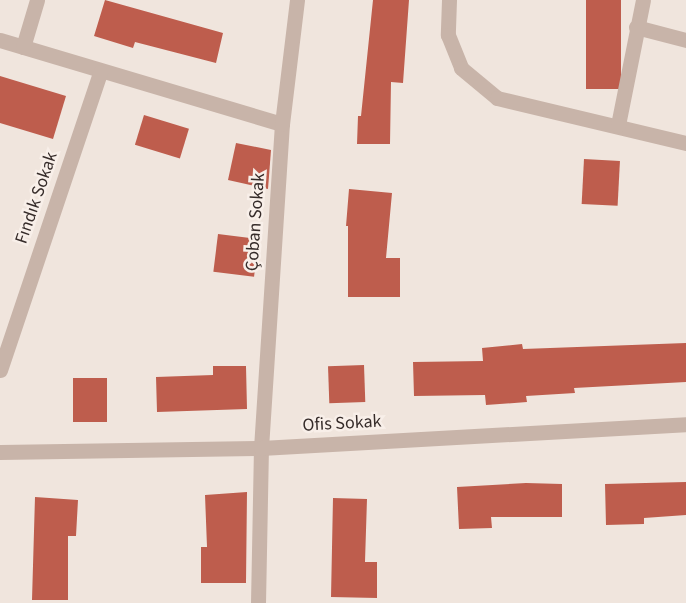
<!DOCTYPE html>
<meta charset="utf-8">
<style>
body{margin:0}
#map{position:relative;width:686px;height:603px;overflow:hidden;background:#f0e5dd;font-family:"Source Sans 3",sans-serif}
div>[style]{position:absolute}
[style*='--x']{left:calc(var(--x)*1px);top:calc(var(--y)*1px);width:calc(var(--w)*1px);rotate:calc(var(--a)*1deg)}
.building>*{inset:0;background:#be5d4d;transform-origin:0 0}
.minor>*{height:15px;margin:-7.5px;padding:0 7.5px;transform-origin:7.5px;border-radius:7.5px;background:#c8b4a9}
.tertiary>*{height:15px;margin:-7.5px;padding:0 7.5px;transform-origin:7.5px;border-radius:7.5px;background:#c8b4a9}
span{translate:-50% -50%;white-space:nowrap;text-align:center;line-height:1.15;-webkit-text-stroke:5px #f8efe9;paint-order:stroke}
.street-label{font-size:18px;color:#352b29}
</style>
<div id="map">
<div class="building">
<div style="clip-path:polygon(105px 0,223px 33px,216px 63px,135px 42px,133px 48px,94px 36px)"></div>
<div style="clip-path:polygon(373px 0,409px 0,403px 83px,391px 82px,390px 144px,357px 144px,358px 116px,361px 116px)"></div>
<div style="left:586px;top:0;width:35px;height:89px"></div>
<div style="clip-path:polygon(0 76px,66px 96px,53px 139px,0 123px)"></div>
<div style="left:144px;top:115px;width:47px;height:31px;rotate:17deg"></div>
<div style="clip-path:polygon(236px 143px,271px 150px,268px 189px,228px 180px)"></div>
<div style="left:584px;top:159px;width:36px;height:45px;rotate:3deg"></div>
<div style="clip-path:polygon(349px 189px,392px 193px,386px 258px,400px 258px,400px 297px,348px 297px,348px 226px,346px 226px)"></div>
<div style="left:218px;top:234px;width:41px;height:38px;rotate:7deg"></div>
<div style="clip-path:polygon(686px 343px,686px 382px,574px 388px,575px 393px,526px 396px,527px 402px,486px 405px,485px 395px,414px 396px,413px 362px,483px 361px,482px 348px,522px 344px,523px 349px)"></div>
<div style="left:364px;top:365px;width:37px;height:36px;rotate:88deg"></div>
<div style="clip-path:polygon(213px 366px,246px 366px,247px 409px,157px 412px,156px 377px,213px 375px)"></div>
<div style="left:73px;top:378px;width:34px;height:44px"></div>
<div style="clip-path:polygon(686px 482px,686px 515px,644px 518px,644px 524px,606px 525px,605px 484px)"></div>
<div style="clip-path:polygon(526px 483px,562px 484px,562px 517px,491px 517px,492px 528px,459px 529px,457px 487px)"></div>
<div style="clip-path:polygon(247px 492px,246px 583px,201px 583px,201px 547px,207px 547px,205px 495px)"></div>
<div style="clip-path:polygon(35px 497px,78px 500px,76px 536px,68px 536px,68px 600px,32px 600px)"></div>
<div style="clip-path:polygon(333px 498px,367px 499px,365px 562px,377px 562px,377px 598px,331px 597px)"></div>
</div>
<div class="minor">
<div style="--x:449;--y:0;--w:35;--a:92"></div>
<div style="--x:448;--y:35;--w:35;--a:68"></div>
<div style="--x:461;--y:68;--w:47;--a:39.8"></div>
<div style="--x:497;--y:98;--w:194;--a:13.4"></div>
<div style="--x:636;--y:27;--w:52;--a:14.6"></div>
<div style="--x:0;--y:40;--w:294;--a:16.6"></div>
<div style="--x:23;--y:47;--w:49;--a:-73.4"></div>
<div style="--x:618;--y:125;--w:127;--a:-78.7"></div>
<div style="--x:0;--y:370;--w:314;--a:-71.4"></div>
<div style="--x:258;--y:603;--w:155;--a:-88.9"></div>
<div style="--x:261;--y:448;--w:325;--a:-86.3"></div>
<div style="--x:282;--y:124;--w:125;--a:-83.1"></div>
</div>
<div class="tertiary">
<div style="--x:0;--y:452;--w:261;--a:-0.9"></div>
<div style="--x:261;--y:448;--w:426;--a:-3.2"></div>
</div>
<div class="street-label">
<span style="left:37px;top:198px;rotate:-71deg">Fındık Sokak</span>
<span style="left:256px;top:222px;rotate:-86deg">Çoban Sokak</span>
<span style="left:342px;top:424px;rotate:-3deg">Ofis Sokak</span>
</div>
</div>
